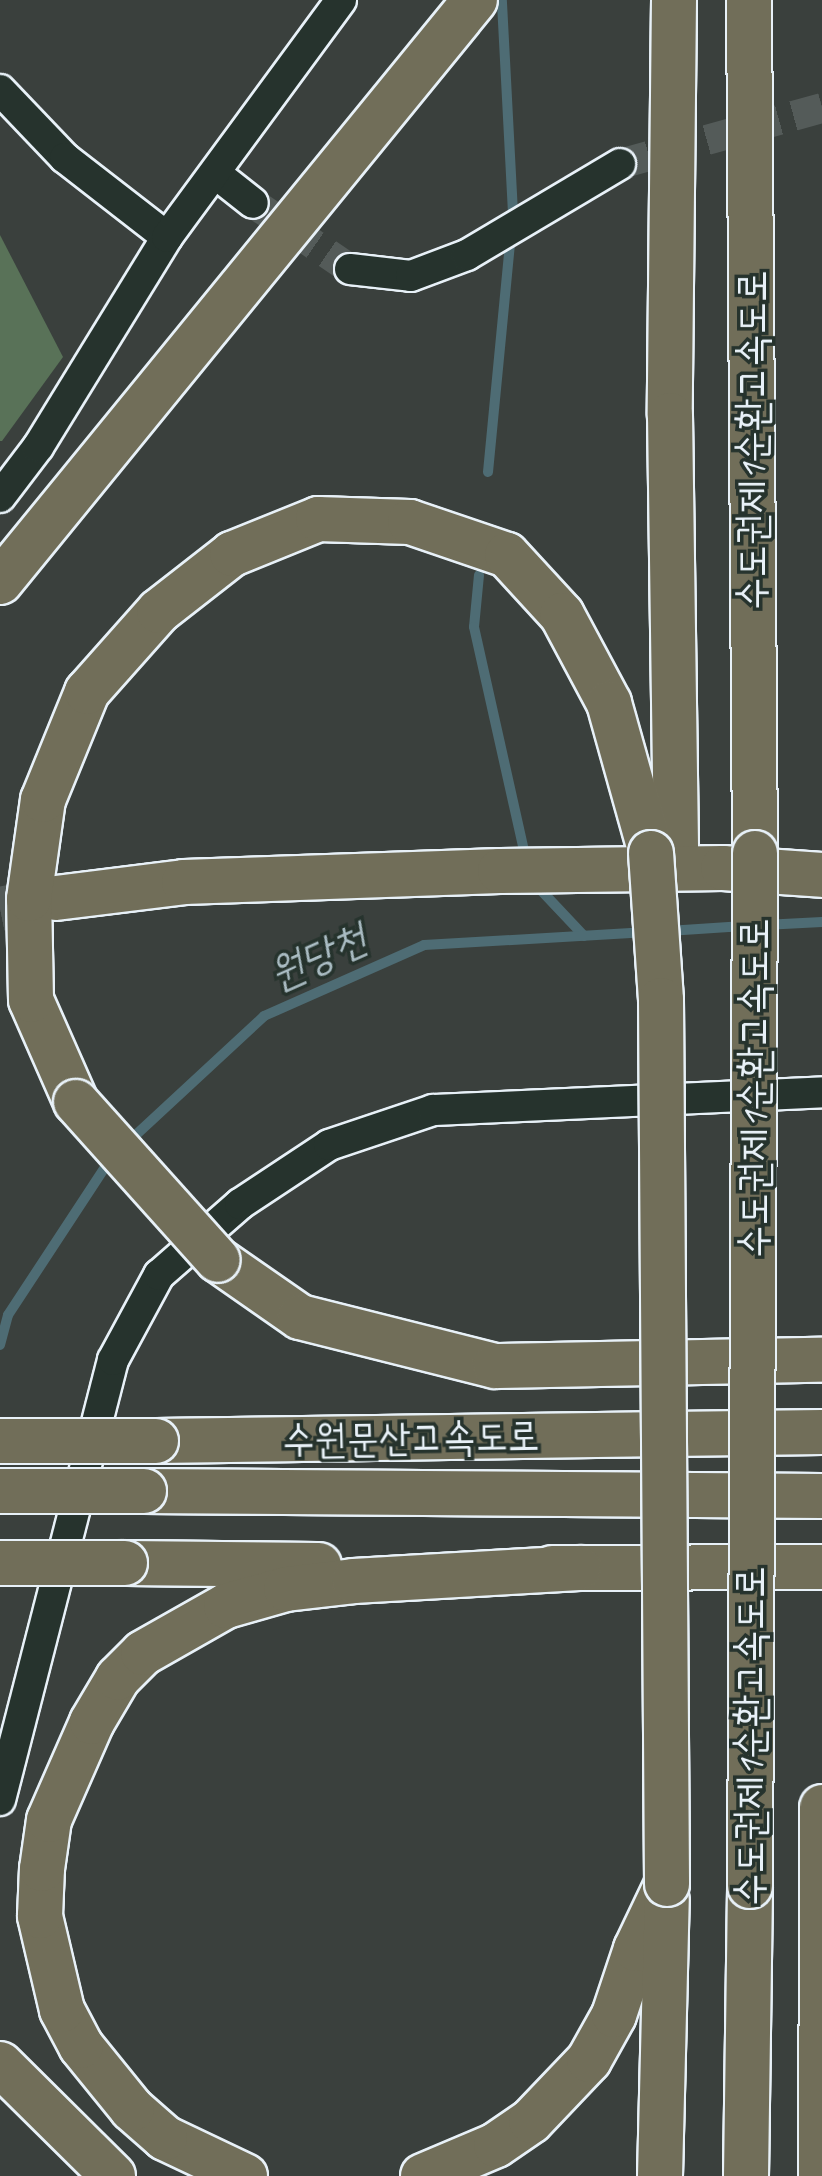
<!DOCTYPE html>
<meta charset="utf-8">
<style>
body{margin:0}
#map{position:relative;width:822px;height:2176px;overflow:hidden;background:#3a403d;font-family:Caveat,"Poor Story",sans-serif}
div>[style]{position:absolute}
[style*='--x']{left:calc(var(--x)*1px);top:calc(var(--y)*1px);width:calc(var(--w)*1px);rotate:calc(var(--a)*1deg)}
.green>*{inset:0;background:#597258}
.stream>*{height:10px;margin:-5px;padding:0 5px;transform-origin:5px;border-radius:5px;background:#4e6c74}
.street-tunnel>*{height:30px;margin-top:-15px;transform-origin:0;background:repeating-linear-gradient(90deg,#545b59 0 30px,transparent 0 45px)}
.highway-tunnel>*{height:44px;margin-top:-22px;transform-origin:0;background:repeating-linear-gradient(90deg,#545b59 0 44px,transparent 0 66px)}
.roads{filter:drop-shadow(2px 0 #e8f1f8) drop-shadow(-2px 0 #e8f1f8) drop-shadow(0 2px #e8f1f8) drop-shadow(0 -2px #e8f1f8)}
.street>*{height:30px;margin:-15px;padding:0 15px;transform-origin:15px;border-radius:15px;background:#26332d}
.highway>*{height:44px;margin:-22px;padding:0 22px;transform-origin:22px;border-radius:22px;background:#716e59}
.bridges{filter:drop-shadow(2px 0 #e8f1f8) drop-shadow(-2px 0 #e8f1f8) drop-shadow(0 2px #e8f1f8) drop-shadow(0 -2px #e8f1f8)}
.highway-bridge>*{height:44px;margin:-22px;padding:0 22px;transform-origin:22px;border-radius:22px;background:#716e59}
span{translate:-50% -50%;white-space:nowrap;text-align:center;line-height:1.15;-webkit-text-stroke:7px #26332d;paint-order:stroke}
.street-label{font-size:40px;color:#e8f1f8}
.water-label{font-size:42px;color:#aabcc3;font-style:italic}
</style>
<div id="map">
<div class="green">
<div style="clip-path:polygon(0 235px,63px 357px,2px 441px,0 441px)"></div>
</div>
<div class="stream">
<div style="--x:488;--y:472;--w:260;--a:-84.5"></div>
<div style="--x:513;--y:213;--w:213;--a:-93"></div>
<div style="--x:479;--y:575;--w:52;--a:95.5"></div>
<div style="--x:474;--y:627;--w:238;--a:77.4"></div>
<div style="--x:536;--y:885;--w:70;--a:46.7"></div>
<div style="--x:764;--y:925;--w:58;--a:-3"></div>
<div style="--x:668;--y:931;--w:76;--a:-3.8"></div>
<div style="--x:126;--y:1144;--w:188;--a:-42.8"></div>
<div style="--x:264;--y:1016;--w:175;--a:-23.9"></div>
<div style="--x:424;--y:945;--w:224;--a:-3.3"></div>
<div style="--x:0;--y:1345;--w:31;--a:-75"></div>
<div style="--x:8;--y:1315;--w:188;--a:-56.7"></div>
</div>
<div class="street-tunnel">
<div style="--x:620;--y:164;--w:210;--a:-15.5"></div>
<div style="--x:253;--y:203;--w:117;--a:34.2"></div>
</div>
<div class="highway-tunnel">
<div style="--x:0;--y:909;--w:57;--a:-11.1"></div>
</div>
<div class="roads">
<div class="street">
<div style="--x:0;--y:90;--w:94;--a:46.3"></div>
<div style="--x:65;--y:158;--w:129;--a:37.8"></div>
<div style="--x:215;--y:173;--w:48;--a:38.3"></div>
<div style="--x:350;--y:269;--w:61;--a:6.5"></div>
<div style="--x:411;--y:276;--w:60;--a:-20.6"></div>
<div style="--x:467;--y:255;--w:178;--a:-30.7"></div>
<div style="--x:0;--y:497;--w:63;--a:-52.8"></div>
<div style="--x:38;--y:447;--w:246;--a:-58.4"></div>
<div style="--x:167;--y:237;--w:294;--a:-53.7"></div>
<div style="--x:0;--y:1800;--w:454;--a:-75.6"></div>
<div style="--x:113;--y:1360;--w:97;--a:-61.6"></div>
<div style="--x:159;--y:1275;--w:108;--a:-41.2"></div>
<div style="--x:240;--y:1204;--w:107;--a:-33.5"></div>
<div style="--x:329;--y:1145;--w:110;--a:-18.6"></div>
<div style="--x:433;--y:1110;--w:389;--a:-2.6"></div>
</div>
<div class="highway">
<div style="--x:674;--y:0;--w:415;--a:90.6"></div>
<div style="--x:670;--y:415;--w:438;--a:89.2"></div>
<div style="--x:749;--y:0;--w:853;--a:89.6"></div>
<div style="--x:0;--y:582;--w:751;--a:-50.78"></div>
<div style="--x:56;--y:898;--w:129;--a:-7.1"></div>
<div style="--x:184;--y:882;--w:316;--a:-2"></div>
<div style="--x:500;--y:871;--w:223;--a:-0.8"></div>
<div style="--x:723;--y:868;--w:99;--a:4"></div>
<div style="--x:76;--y:1102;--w:111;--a:-113.8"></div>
<div style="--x:31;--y:1000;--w:101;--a:-91.1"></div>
<div style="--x:29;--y:899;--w:100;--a:-82"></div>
<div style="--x:43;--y:800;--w:117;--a:-67.8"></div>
<div style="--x:87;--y:692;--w:108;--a:-48.4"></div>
<div style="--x:159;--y:611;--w:93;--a:-38"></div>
<div style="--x:232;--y:554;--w:93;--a:-22.1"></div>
<div style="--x:318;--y:519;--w:92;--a:1.9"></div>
<div style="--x:410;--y:522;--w:102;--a:18.8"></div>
<div style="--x:507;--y:555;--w:81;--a:47.5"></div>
<div style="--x:562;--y:615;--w:100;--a:61.9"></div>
<div style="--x:609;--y:703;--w:156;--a:74.4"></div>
<div style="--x:218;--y:1260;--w:100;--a:34.8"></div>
<div style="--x:300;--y:1317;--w:201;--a:14.1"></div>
<div style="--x:495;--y:1366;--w:327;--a:-1.1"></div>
<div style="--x:156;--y:1441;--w:666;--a:-0.77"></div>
<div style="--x:144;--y:1491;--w:678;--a:0.42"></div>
<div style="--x:125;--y:1563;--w:194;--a:0.6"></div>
<div style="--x:552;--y:1568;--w:270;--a:-0.2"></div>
<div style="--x:0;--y:2064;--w:159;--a:44.7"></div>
<div style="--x:245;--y:2176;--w:89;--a:-154.6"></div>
<div style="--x:165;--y:2138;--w:44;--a:-138.7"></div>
<div style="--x:132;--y:2109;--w:81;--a:-129"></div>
<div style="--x:81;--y:2046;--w:41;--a:-117.8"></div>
<div style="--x:62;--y:2010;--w:97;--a:-103.2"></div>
<div style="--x:40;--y:1916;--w:47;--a:-87.6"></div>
<div style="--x:42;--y:1869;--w:49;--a:-81.9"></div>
<div style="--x:49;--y:1820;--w:107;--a:-66.3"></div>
<div style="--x:92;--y:1722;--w:51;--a:-59.4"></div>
<div style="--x:118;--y:1678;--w:35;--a:-45"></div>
<div style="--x:143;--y:1653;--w:95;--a:-29.5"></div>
<div style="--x:226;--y:1606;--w:62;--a:-15.8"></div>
<div style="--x:286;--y:1589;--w:68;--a:-6.7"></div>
<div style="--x:354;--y:1581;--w:225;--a:-3.3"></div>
<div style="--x:423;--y:2176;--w:79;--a:-23"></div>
<div style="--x:496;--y:2145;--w:42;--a:-34.4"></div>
<div style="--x:531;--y:2121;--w:84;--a:-46.4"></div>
<div style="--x:589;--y:2060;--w:51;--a:-60.9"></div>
<div style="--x:614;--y:2015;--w:70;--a:-71.6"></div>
<div style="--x:636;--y:1949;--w:72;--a:-64.5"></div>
<div style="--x:660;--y:2176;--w:277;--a:-88.6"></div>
<div style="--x:746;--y:2176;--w:290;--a:-89.2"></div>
<div style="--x:821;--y:2176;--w:369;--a:-89.8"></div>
</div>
</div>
<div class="bridges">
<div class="highway-bridge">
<div style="--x:651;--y:853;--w:147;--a:86.1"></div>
<div style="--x:661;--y:1000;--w:884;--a:89.61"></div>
<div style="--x:76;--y:1102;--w:212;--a:48.1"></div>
<div style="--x:0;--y:1441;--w:156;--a:0"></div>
<div style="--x:0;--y:1491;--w:144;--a:0"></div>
<div style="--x:0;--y:1563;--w:125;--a:0"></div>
<div style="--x:750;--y:1886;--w:1033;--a:-89.72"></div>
</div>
</div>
<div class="street-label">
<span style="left:752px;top:440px;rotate:-90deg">수도권제1순환고속도로</span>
<span style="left:754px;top:1088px;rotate:-90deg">수도권제1순환고속도로</span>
<span style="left:411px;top:1438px;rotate:-1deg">수원문산고속도로</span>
<span style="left:750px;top:1736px;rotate:-90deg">수도권제1순환고속도로</span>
</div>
<div class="water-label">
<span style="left:318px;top:957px;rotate:-24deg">원당천</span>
</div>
</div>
